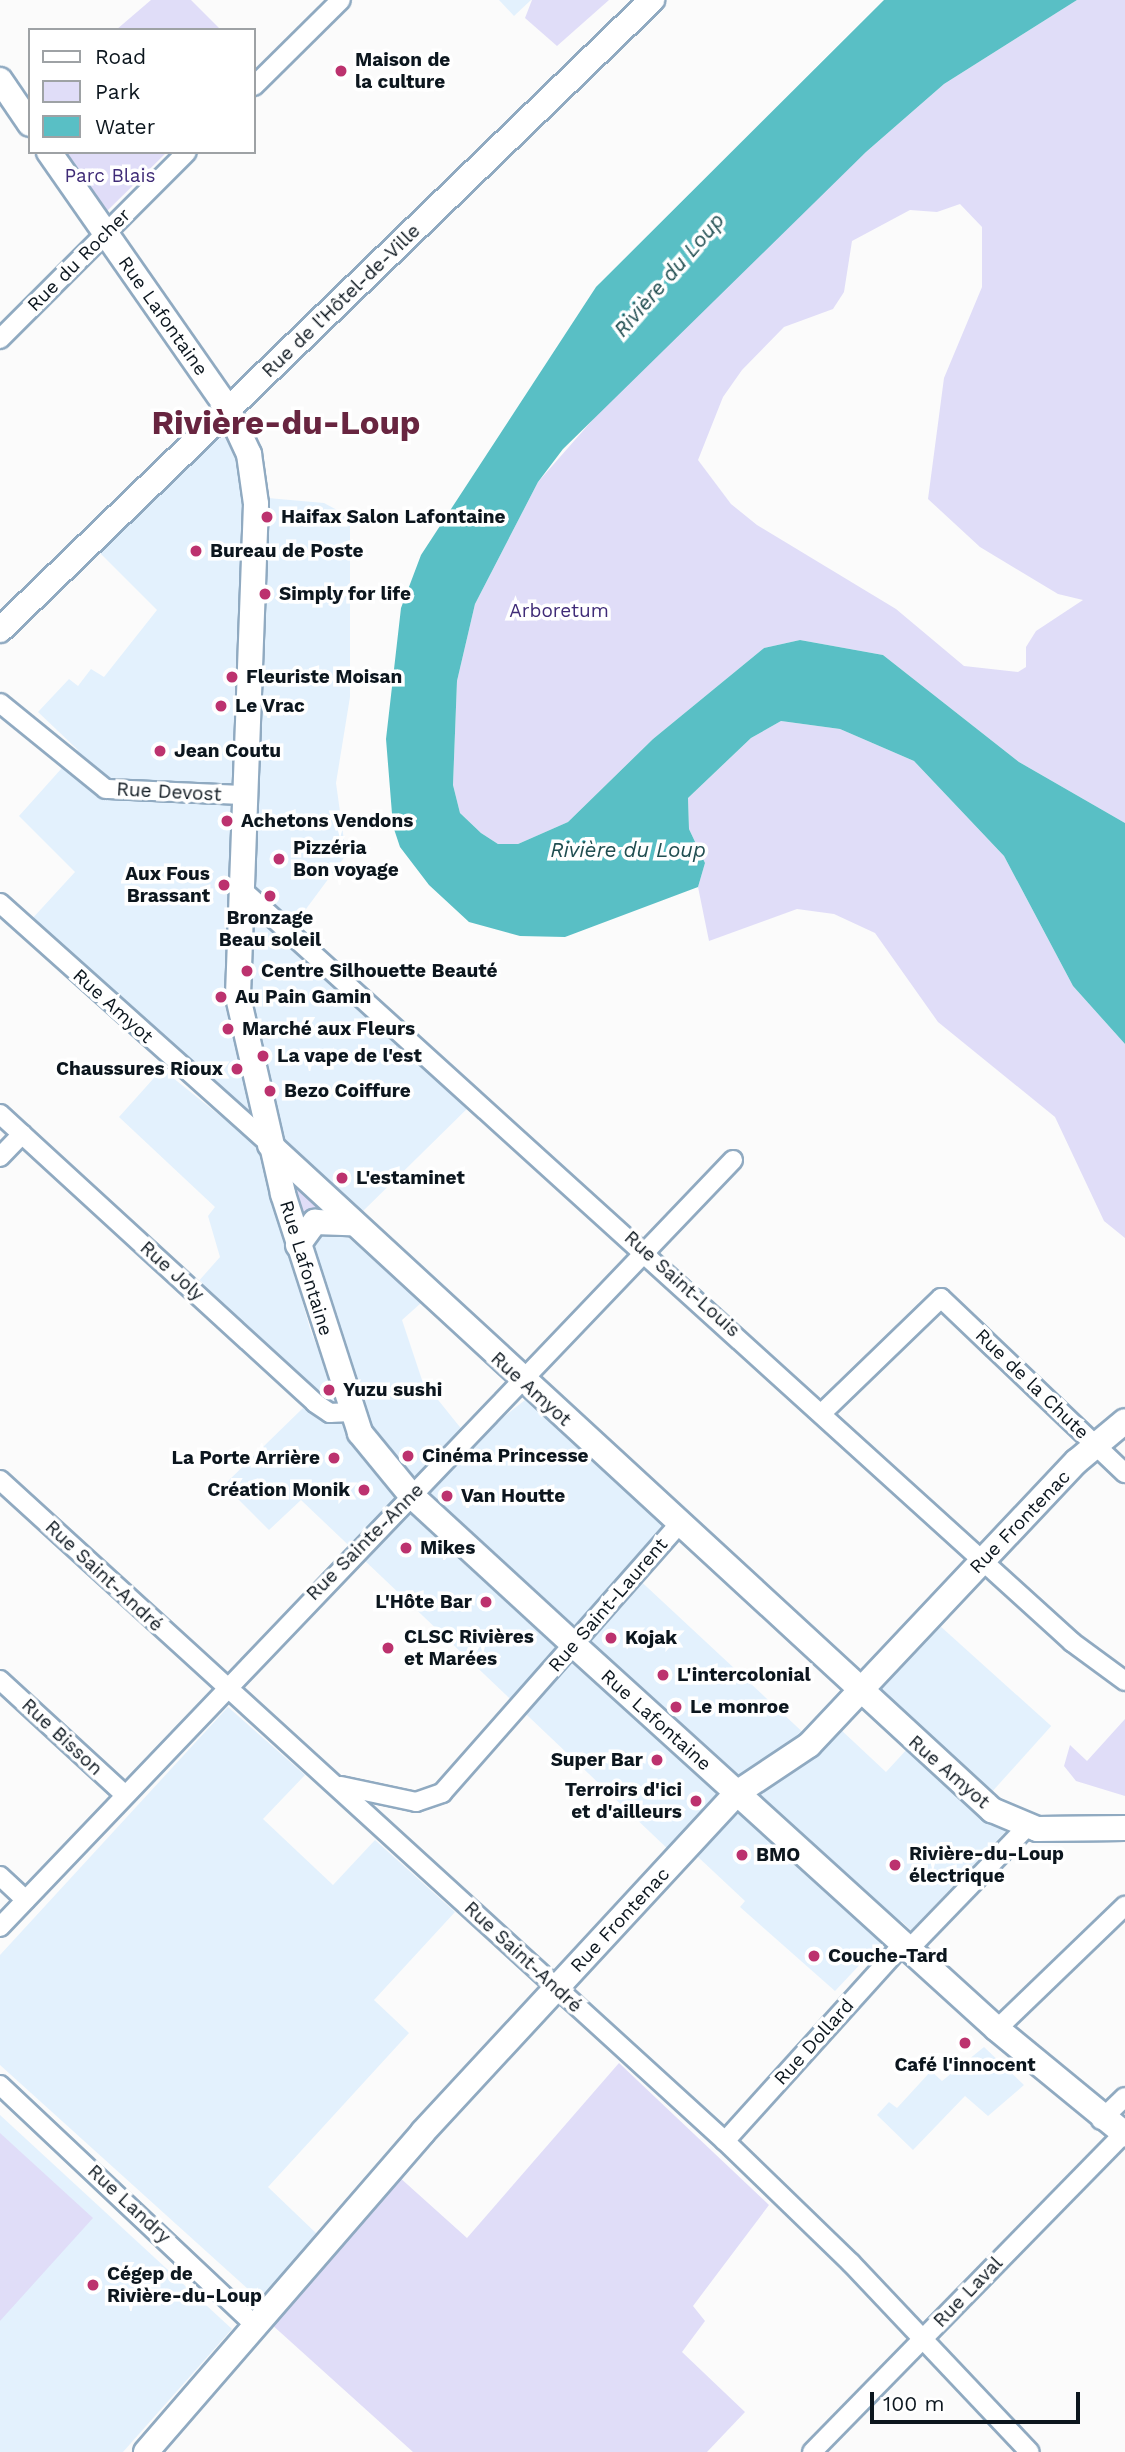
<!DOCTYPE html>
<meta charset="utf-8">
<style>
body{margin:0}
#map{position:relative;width:1125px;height:2452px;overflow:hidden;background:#fbfbfb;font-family:"Work Sans",sans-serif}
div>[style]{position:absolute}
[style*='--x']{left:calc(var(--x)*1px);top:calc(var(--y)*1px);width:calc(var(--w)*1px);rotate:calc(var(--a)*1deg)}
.built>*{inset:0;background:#e3f1fd;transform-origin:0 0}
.green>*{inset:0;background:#e0ddf8}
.water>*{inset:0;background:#59bfc5}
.roads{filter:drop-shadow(2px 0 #90aac1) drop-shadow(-2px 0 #90aac1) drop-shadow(0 2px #90aac1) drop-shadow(0 -2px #90aac1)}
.street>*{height:18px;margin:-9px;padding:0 9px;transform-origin:9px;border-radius:9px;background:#fff}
.secondary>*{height:24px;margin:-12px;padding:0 12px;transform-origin:12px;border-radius:12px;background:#fff}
.dots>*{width:19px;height:19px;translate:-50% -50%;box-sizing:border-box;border:4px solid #fff;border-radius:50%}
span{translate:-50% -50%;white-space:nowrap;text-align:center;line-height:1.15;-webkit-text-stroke:7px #fff;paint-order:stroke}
.poi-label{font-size:19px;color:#0c161e;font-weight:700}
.left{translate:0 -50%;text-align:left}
.right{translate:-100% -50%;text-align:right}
.park-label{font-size:19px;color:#3f2b77}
.street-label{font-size:19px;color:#0c161e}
.water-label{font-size:21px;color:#214e51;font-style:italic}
.town-label{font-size:33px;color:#682540;font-weight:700}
.legend{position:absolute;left:28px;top:28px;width:228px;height:126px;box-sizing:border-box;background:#fff;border:2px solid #9ea2a5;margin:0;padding:9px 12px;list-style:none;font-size:21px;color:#0c161e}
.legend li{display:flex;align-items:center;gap:14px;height:35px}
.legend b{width:35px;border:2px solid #9ea2a5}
.scale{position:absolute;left:870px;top:2392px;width:210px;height:32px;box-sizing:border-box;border:4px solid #0c161e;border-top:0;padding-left:9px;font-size:21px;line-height:24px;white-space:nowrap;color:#0c161e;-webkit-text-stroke:5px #fff;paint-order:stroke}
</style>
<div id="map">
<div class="built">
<div style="clip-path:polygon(499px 0,531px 0,514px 16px)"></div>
<div style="clip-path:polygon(224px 426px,243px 459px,246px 496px,324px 503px,350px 517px,350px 697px,336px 783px,346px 855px,289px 932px,478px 1098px,358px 1216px,287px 1150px,229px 1008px,250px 1113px,31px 920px,75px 872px,19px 816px,78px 750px,38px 712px,69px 679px,78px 686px,91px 669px,104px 677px,157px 610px,95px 548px)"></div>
<div style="clip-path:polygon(162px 1069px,260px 1148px,310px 1329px,342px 1408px,326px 1403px,197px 1283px,220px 1257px,208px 1216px,215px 1207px,119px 1117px)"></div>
<div style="clip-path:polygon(341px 1231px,421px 1303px,402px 1320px,422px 1380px,472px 1442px,544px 1385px,687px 1516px,633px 1574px,809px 1738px,839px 1728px,886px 1772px,908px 1748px,1006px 1831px,911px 1930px,901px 1921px,835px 1991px,740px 1907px,745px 1901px,681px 1841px,671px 1852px,301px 1500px,269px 1530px,224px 1485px,303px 1408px,325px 1421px,345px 1421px,349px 1442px,392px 1491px,309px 1234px)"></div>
<div style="left:939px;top:1625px;width:151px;height:88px;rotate:42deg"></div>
<div style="clip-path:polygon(228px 1707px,305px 1775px,263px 1819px,333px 1885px,375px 1840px,455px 1912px,374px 2000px,409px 2033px,268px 2187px,318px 2235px,259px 2299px,0 2065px,0 1955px)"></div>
<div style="clip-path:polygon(984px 2047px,1024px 2085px,988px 2116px,965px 2096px,913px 2150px,877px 2115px,889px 2102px,897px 2108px,931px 2071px,942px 2081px)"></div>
<div style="clip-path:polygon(0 2115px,232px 2329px,123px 2452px,0 2452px)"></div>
</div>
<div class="green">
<div style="clip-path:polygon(151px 0,191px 0,221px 30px,116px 30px)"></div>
<div style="clip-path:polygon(532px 0,609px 0,557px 46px,525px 18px)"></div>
<div style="clip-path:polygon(evenodd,1077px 0,1125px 0,1125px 823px,1019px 762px,883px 655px,800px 640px,764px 648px,653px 739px,568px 822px,518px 844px,498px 844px,481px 833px,460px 813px,453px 785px,457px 681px,475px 604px,538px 482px,640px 366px,866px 152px,944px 84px,1077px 0,960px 204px,982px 227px,982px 287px,944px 378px,928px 499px,980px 547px,1058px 594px,1083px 600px,1036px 631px,1026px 647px,1026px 667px,1018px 672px,964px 666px,896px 609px,757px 525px,731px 504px,698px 460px,723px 397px,742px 370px,784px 327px,833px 309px,844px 292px,852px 241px,910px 210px,937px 212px,960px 204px)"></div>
<div style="clip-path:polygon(65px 152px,167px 152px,106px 212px)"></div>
<div style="clip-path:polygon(781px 721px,840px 729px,914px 761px,1004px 856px,1073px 986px,1125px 1044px,1125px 1238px,1104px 1221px,1055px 1117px,938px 1022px,875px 933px,834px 914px,797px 909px,709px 941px,698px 887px,705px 863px,689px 829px,688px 798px,751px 738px)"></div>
<div style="clip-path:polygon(281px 1170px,323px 1209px,322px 1212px,301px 1225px)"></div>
<div style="clip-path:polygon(1125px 1719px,1125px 1796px,1076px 1781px,1064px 1766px,1070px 1745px,1087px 1761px)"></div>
<div style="clip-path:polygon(619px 2063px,769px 2205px,693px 2306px,705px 2321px,682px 2352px,745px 2412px,707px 2452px,413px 2452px,270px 2323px,398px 2176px,467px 2238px)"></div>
<div style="clip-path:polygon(0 2133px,93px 2218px,0 2321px)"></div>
</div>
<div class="water">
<div style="clip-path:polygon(884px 0,1077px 0,944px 84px,866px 152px,563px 449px,538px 482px,475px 604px,457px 681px,453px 785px,460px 813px,481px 833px,498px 844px,518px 844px,568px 822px,653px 739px,764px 648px,800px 640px,883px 655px,1019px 762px,1125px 823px,1125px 1044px,1073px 986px,1004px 856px,914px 761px,840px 729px,781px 721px,751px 738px,688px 798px,689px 829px,705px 863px,698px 887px,565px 937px,520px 936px,469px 922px,429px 885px,400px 847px,393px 826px,386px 739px,401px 608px,421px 555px,596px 287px)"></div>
</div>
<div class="roads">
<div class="street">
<div style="--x:254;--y:86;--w:122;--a:-44.7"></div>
<div style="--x:0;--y:339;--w:264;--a:-45"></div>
<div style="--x:0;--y:703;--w:136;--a:39.1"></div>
<div style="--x:106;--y:789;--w:138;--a:2.5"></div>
<div style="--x:238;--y:886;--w:1126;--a:42.19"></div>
<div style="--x:1072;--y:1642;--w:66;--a:36.3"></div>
<div style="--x:0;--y:903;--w:362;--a:41.8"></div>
<div style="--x:0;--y:1114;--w:427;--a:42.5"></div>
<div style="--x:315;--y:1403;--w:18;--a:34"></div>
<div style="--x:330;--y:1413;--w:20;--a:-3"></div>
<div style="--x:0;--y:1157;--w:32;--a:-46"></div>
<div style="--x:823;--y:1412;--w:164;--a:-44"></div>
<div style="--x:941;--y:1298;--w:254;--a:43.6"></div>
<div style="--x:0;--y:1480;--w:981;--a:42.36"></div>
<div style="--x:725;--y:2141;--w:175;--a:44.1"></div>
<div style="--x:851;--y:2263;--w:260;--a:46.6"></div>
<div style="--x:0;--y:1680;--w:168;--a:42.6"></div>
<div style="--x:341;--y:1786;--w:77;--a:12"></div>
<div style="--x:416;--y:1802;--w:28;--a:-19"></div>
<div style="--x:442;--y:1793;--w:361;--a:-48.6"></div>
<div style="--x:0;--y:1876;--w:35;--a:43"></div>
<div style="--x:0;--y:1927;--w:1061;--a:-46.3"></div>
<div style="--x:909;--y:1949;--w:170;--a:-46"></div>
<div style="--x:997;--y:2029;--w:178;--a:-43.9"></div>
<div style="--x:0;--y:2085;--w:350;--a:43.3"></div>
<div style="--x:1101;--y:2120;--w:33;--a:-44"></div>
<div style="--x:725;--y:2141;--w:266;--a:-47.9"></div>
<div style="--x:812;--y:2452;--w:446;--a:-45.6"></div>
</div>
<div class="secondary">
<div style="--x:0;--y:80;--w:53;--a:55.7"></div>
<div style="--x:49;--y:152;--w:313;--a:55.1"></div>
<div style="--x:228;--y:409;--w:50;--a:65"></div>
<div style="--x:249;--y:454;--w:50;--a:82"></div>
<div style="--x:256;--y:504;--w:493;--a:92.1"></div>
<div style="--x:238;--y:997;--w:202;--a:77.1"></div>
<div style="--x:283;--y:1194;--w:251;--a:72.1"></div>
<div style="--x:360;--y:1433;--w:80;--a:50.6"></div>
<div style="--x:411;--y:1495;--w:222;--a:42.6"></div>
<div style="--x:574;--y:1645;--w:571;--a:42.23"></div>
<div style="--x:997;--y:2029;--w:166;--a:39.4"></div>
<div style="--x:0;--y:630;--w:907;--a:-44.02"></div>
<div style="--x:270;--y:1145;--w:982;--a:42.65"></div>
<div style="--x:992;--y:1810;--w:49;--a:22.9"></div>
<div style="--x:1037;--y:1829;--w:88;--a:-0.7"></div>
<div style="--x:298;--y:1245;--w:29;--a:-54"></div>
<div style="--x:315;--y:1222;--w:35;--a:2"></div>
<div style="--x:146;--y:2452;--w:423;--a:-49.1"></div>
<div style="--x:423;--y:2132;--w:462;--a:-47.2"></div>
<div style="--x:737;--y:1793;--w:87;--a:-33.7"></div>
<div style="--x:809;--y:1745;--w:390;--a:-46.7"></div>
<div style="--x:1077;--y:1461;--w:62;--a:-39.8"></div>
</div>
</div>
<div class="dots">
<div style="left:341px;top:71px;background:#bc326e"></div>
<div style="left:267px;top:517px;background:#bc326e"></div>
<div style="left:196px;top:551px;background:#bc326e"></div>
<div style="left:265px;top:594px;background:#bc326e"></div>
<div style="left:232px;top:677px;background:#bc326e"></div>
<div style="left:221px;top:706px;background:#bc326e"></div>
<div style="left:160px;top:751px;background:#bc326e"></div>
<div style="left:227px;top:821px;background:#bc326e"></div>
<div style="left:279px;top:859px;background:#bc326e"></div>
<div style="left:224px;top:885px;background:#bc326e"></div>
<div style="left:270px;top:896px;background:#bc326e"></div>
<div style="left:247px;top:971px;background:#bc326e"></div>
<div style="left:221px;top:997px;background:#bc326e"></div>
<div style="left:228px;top:1029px;background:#bc326e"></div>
<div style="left:263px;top:1056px;background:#bc326e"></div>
<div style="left:237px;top:1069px;background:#bc326e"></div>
<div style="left:270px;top:1091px;background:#bc326e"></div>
<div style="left:342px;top:1178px;background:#bc326e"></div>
<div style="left:329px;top:1390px;background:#bc326e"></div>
<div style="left:408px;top:1456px;background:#bc326e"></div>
<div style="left:334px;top:1458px;background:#bc326e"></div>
<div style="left:364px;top:1490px;background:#bc326e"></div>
<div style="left:447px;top:1496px;background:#bc326e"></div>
<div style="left:406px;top:1548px;background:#bc326e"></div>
<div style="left:486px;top:1602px;background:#bc326e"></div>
<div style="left:611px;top:1638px;background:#bc326e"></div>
<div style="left:388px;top:1648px;background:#bc326e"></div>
<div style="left:663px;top:1675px;background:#bc326e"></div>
<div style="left:676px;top:1707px;background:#bc326e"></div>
<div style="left:657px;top:1760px;background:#bc326e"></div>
<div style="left:696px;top:1801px;background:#bc326e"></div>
<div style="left:742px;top:1855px;background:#bc326e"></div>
<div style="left:895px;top:1865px;background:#bc326e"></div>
<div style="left:814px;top:1956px;background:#bc326e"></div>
<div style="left:965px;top:2043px;background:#bc326e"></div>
<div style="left:93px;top:2285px;background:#bc326e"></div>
</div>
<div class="poi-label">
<span class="left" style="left:355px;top:71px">Maison de<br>la culture</span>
<span class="left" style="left:281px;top:517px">Haifax Salon Lafontaine</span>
<span class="left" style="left:210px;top:551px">Bureau de Poste</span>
<span class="left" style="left:279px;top:594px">Simply for life</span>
<span class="left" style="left:246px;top:677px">Fleuriste Moisan</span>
<span class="left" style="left:235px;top:706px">Le Vrac</span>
<span class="left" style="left:174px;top:751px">Jean Coutu</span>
<span class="left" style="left:241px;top:821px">Achetons Vendons</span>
<span class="left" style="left:293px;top:859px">Pizzéria<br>Bon voyage</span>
<span class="right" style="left:210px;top:885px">Aux Fous<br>Brassant</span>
<span style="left:270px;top:929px">Bronzage<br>Beau soleil</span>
<span class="left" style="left:261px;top:971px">Centre Silhouette Beauté</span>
<span class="left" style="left:235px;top:997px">Au Pain Gamin</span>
<span class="left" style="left:242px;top:1029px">Marché aux Fleurs</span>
<span class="left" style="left:277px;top:1056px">La vape de l'est</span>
<span class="right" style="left:223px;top:1069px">Chaussures Rioux</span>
<span class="left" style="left:284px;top:1091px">Bezo Coiffure</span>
<span class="left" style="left:356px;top:1178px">L'estaminet</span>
<span class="left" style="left:343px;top:1390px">Yuzu sushi</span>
<span class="left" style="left:422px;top:1456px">Cinéma Princesse</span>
<span class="right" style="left:320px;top:1458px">La Porte Arrière</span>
<span class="right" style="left:350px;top:1490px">Création Monik</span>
<span class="left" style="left:461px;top:1496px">Van Houtte</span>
<span class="left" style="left:420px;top:1548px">Mikes</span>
<span class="right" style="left:472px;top:1602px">L'Hôte Bar</span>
<span class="left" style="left:404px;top:1648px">CLSC Rivières<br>et Marées</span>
<span class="left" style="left:625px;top:1638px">Kojak</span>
<span class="left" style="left:677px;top:1675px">L'intercolonial</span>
<span class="left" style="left:690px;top:1707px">Le monroe</span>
<span class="right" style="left:643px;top:1760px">Super Bar</span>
<span class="right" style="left:682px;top:1801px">Terroirs d'ici<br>et d'ailleurs</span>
<span class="left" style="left:909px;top:1865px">Rivière-du-Loup<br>électrique</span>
<span class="left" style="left:756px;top:1855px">BMO</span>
<span class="left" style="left:828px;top:1956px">Couche-Tard</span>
<span style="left:965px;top:2065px">Café l'innocent</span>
<span class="left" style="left:107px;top:2285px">Cégep de<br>Rivière-du-Loup</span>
</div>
<div class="park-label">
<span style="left:110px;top:176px">Parc Blais</span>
<span style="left:559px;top:611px">Arboretum</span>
</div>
<div class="street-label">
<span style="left:79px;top:260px;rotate:-45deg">Rue du Rocher</span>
<span style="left:341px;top:301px;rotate:-44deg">Rue de l'Hôtel-de-Ville</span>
<span style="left:163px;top:316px;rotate:55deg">Rue Lafontaine</span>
<span style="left:169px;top:792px;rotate:3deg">Rue Devost</span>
<span style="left:113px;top:1006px;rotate:42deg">Rue Amyot</span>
<span style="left:306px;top:1268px;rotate:73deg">Rue Lafontaine</span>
<span style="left:172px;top:1271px;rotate:42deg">Rue Joly</span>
<span style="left:682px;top:1284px;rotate:42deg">Rue Saint-Louis</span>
<span style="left:1032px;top:1384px;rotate:44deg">Rue de la Chute</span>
<span style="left:531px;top:1389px;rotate:42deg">Rue Amyot</span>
<span style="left:1020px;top:1522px;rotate:-46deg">Rue Frontenac</span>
<span style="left:365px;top:1542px;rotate:-45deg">Rue Sainte-Anne</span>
<span style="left:104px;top:1576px;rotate:43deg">Rue Saint-André</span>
<span style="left:608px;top:1605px;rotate:-49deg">Rue Saint-Laurent</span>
<span style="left:656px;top:1720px;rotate:42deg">Rue Lafontaine</span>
<span style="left:62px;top:1737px;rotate:43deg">Rue Bisson</span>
<span style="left:949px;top:1772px;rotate:41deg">Rue Amyot</span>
<span style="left:620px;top:1920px;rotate:-47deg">Rue Frontenac</span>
<span style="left:523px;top:1957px;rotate:43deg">Rue Saint-André</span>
<span style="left:814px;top:2042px;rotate:-48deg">Rue Dollard</span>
<span style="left:129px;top:2204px;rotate:43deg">Rue Landry</span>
<span style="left:968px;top:2292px;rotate:-46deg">Rue Laval</span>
</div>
<div class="water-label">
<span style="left:669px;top:275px;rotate:-49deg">Rivière du Loup</span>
<span style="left:628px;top:850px">Rivière du Loup</span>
</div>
<div class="town-label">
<span style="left:286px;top:423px">Rivière-du-Loup</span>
</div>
<ul class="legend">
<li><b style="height:9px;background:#fff"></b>Road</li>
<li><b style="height:19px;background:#e0ddf8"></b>Park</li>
<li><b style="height:19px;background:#59bfc5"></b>Water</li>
</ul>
<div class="scale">100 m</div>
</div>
